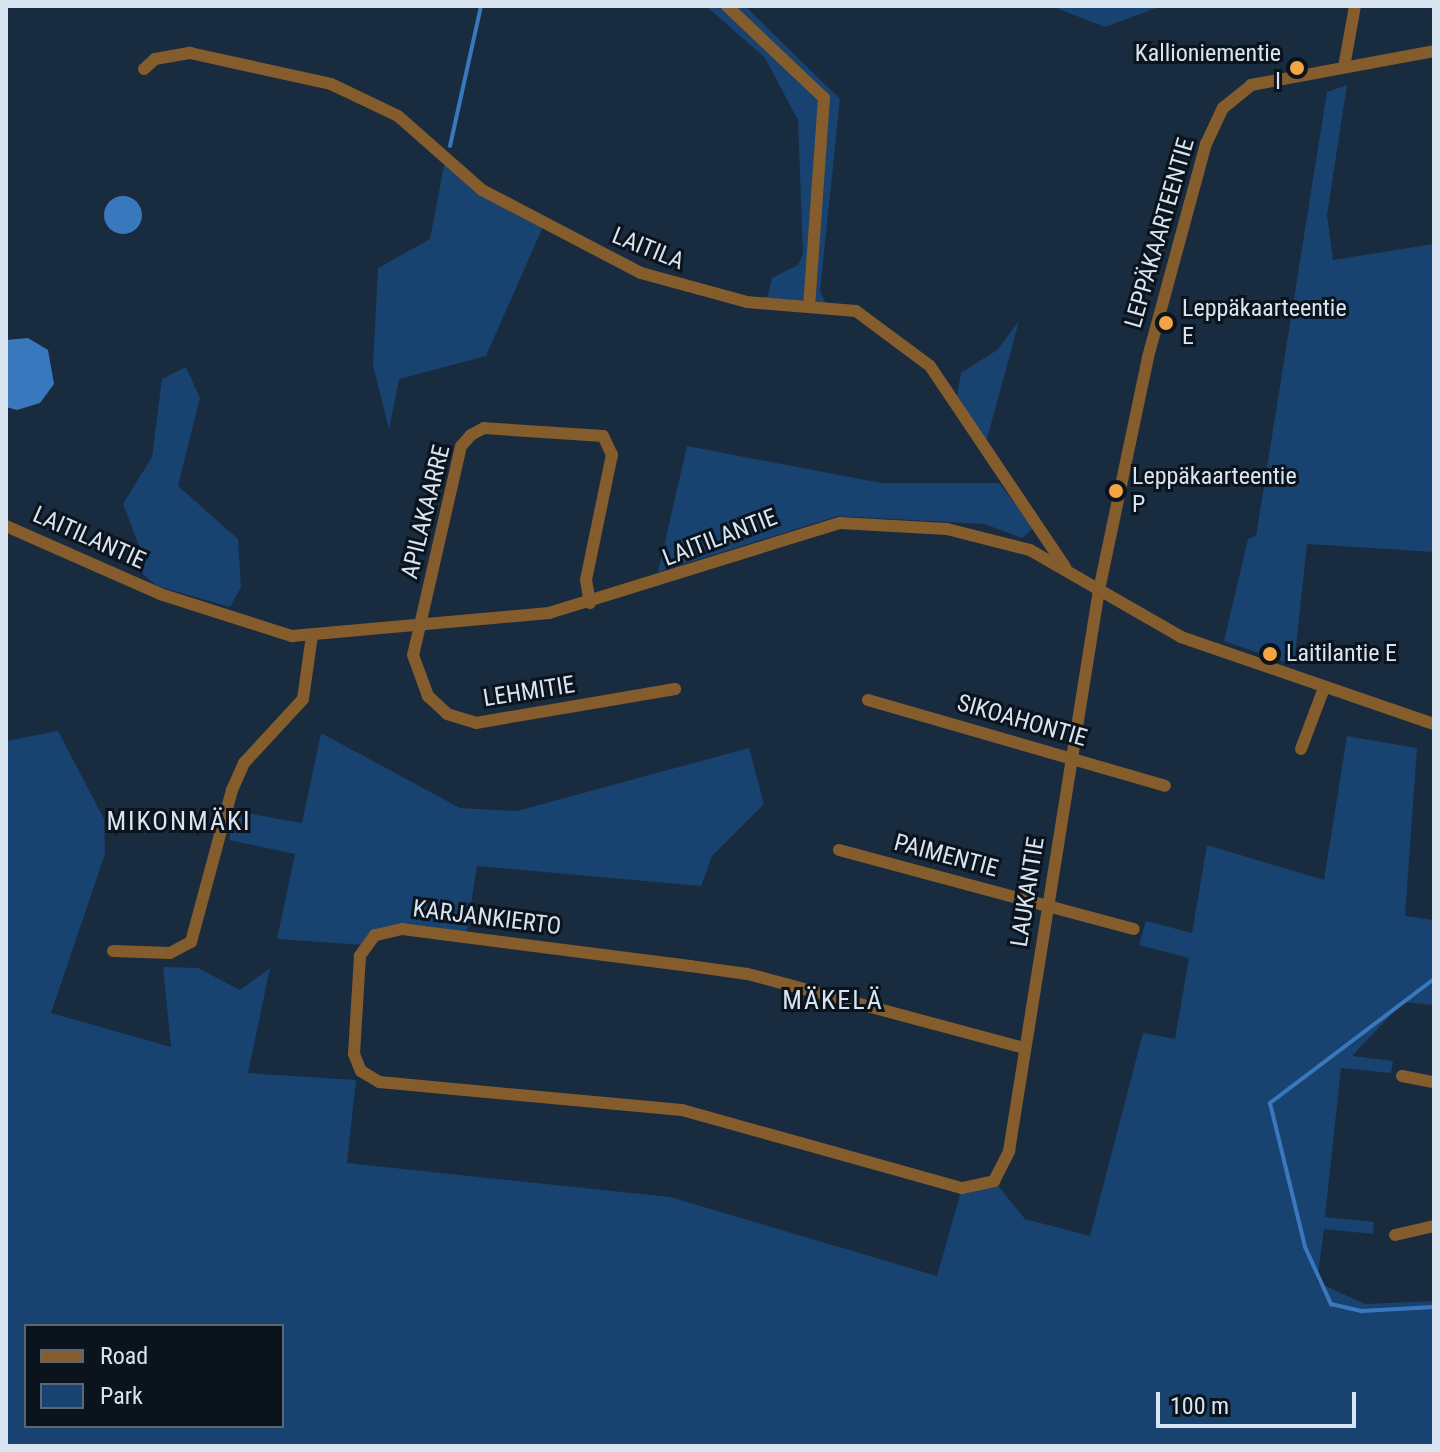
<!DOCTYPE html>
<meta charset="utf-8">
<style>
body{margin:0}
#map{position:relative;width:1440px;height:1452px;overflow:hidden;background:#192b3f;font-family:"Roboto Condensed",sans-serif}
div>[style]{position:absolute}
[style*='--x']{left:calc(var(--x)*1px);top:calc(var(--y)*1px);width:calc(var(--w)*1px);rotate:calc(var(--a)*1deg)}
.green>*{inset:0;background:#18426f}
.water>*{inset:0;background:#3a78bd}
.round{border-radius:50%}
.stream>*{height:4px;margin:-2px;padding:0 2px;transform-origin:2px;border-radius:2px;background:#3a78bd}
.minor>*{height:12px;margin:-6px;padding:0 6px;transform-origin:6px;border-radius:6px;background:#855c2c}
.dots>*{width:22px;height:22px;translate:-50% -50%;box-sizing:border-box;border:4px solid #0b131c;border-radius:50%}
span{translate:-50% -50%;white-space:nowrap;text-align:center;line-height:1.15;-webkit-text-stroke:6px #0b131c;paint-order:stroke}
.poi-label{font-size:24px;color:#d9e4f1}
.right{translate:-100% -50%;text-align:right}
.left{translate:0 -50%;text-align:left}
.street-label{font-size:24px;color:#d9e4f1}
.neighbourhood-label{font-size:26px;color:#d9e4f1;letter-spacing:2px}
.frame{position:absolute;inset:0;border:8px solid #d9e4f1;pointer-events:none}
.legend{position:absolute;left:24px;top:1324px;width:260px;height:104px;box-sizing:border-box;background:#0b131c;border:2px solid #5d6771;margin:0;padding:10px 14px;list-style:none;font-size:24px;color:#d9e4f1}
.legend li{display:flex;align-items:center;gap:16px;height:40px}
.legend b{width:40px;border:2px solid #5d6771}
.scale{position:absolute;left:1156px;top:1392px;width:200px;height:36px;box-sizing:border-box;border:4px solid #d9e4f1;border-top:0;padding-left:10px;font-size:24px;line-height:28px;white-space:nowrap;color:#d9e4f1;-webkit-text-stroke:6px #0b131c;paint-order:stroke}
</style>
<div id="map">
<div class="green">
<div style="clip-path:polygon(706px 6px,745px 6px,840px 99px,820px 291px,826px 304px,747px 302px,768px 296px,772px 278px,798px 265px,803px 254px,798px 120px,765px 58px)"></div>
<div style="clip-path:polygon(1051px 6px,1162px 6px,1105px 27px)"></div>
<div style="clip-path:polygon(1347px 85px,1327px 215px,1333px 260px,1434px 244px,1434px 552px,1307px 544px,1294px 665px,1224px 641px,1248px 539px,1256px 536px,1327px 92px)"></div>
<div style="clip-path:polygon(446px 155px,482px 190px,545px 222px,486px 356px,399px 379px,389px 429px,373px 365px,378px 268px,430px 239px)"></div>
<div style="clip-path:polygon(1019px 321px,984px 450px,956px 402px,961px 373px,997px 350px)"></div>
<div style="clip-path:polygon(186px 367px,200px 398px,178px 486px,238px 539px,241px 587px,230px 607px,157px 586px,142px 573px,145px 561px,123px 504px,152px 457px,162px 379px)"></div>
<div style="clip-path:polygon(687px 446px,881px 483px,999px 483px,1034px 528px,1022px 538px,984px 524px,838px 516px,658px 572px)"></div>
<div style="clip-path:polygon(evenodd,58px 731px,104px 819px,105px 854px,51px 1013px,171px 1047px,163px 967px,198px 968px,240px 990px,270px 968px,248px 1073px,356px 1080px,347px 1163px,670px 1197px,937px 1276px,962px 1188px,994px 1181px,1025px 1219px,1090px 1236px,1143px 1033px,1175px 1039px,1189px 958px,1139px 945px,1146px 921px,1192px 933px,1207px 845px,1324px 880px,1347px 736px,1417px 748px,1405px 916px,1434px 920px,1434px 1005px,1403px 1002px,1352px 1056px,1393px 1061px,1391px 1073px,1341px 1068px,1325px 1217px,1374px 1222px,1373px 1234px,1324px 1229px,1317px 1282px,1365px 1304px,1434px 1301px,1434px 1446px,6px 1446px,6px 741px,58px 731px,26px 1326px,282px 1326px,282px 1426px,26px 1426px,26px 1326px)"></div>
<div style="clip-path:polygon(321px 733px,460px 808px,517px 811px,749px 748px,764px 804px,712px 856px,701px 886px,477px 866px,466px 937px,402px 929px,365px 945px,277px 939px,295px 854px,229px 840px,235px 811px,302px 823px)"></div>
</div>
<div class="water">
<div class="round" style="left:104px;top:196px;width:38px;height:38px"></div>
<div style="clip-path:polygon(28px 338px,48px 350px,54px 384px,40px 403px,17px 410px,6px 407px,6px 340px)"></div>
</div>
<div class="stream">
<div style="--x:450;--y:146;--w:143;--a:-77.5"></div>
<div style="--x:1434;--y:979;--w:206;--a:142.9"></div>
<div style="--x:1270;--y:1103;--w:148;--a:76.3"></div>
<div style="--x:1305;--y:1247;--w:63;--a:65.5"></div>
<div style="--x:1331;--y:1304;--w:32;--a:13"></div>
<div style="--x:1362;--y:1311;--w:72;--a:-3.2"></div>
</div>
<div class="minor">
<div style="--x:727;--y:6;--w:134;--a:43.5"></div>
<div style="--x:824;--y:98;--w:208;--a:94.1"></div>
<div style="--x:1344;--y:67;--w:62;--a:-79.8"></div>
<div style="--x:144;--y:69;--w:15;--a:-42"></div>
<div style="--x:155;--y:59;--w:36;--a:-10"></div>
<div style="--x:190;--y:53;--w:144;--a:12.4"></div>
<div style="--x:331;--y:84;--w:74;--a:25.5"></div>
<div style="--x:398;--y:116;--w:112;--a:41.4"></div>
<div style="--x:482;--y:190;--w:179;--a:27.6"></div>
<div style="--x:641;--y:273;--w:110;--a:15.3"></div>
<div style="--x:747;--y:302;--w:109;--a:4.7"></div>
<div style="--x:856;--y:311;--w:92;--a:36.6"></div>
<div style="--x:930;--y:366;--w:242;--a:56.1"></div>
<div style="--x:6;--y:526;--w:168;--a:23.8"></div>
<div style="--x:160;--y:594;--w:139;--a:17.7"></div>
<div style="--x:292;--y:636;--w:258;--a:-5.1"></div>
<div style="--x:549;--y:613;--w:305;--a:-17.2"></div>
<div style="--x:840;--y:523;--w:107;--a:3.2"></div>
<div style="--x:947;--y:529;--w:86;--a:14.2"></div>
<div style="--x:1030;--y:550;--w:174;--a:29.9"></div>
<div style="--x:1181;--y:637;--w:268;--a:19"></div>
<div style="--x:590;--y:603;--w:23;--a:-100"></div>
<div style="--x:586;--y:580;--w:128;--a:-78.3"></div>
<div style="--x:612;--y:455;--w:21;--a:-115"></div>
<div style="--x:603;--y:436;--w:119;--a:-176.2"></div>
<div style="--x:484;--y:428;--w:15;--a:152"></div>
<div style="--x:471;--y:435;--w:15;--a:132"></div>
<div style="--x:461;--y:446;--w:214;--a:102.9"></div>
<div style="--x:413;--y:655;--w:44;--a:69.9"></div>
<div style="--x:428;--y:696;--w:26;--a:43"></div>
<div style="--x:447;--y:714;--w:30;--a:17"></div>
<div style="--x:476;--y:723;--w:202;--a:-9.7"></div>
<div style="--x:868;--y:700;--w:309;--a:16.1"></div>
<div style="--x:1301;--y:749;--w:65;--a:-69.3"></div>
<div style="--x:839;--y:850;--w:305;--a:15"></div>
<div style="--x:113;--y:951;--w:57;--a:2"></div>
<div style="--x:170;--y:953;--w:24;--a:-28"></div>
<div style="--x:191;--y:942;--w:157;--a:-74.9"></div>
<div style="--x:232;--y:790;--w:30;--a:-66"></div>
<div style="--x:244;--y:763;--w:87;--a:-47.3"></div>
<div style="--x:303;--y:699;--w:65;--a:-82"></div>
<div style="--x:1024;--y:1048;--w:287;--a:-165"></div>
<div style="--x:747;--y:974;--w:58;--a:-172"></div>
<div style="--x:690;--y:966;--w:290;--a:-172.7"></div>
<div style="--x:402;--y:929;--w:28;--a:167"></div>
<div style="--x:375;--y:935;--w:26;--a:126"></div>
<div style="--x:360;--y:956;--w:98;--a:93.5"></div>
<div style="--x:354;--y:1054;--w:18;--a:68"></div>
<div style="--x:361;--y:1071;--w:21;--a:31"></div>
<div style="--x:379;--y:1082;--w:304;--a:5.3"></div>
<div style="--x:682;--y:1110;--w:291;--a:15.6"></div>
<div style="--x:962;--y:1188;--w:33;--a:-12"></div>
<div style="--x:994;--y:1181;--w:34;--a:-63"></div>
<div style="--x:1009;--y:1151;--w:568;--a:-80.89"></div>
<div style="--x:1099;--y:590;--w:238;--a:-78.1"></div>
<div style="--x:1148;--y:357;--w:221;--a:-74.8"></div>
<div style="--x:1206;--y:144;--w:40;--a:-65"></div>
<div style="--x:1223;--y:108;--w:36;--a:-39"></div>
<div style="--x:1251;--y:85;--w:186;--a:-10.5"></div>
<div style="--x:1402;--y:1076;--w:33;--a:11"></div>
<div style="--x:1395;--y:1235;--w:40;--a:-13"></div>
</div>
<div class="dots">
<div style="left:1297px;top:68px;background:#f3a443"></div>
<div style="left:1166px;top:323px;background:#f3a443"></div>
<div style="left:1116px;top:491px;background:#f3a443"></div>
<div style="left:1270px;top:654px;background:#f3a443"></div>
</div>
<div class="poi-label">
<span class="right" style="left:1281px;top:68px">Kallioniementie<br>I</span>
<span class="left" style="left:1182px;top:323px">Leppäkaarteentie<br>E</span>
<span class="left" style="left:1132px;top:491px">Leppäkaarteentie<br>P</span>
<span class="left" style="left:1286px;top:654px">Laitilantie E</span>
</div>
<div class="street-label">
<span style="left:1160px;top:233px;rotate:-74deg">LEPPÄKAARTEENTIE</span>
<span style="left:648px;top:249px;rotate:22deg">LAITILA</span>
<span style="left:426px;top:512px;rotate:-76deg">APILAKAARRE</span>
<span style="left:89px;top:538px;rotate:24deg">LAITILANTIE</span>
<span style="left:720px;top:538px;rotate:-21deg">LAITILANTIE</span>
<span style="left:529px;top:692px;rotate:-9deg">LEHMITIE</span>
<span style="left:1022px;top:721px;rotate:16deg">SIKOAHONTIE</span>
<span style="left:946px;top:856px;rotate:15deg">PAIMENTIE</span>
<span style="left:1028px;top:892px;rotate:-81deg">LAUKANTIE</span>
<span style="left:487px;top:918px;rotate:7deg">KARJANKIERTO</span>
</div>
<div class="neighbourhood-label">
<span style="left:179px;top:822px">MIKONMÄKI</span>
<span style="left:833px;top:1001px">MÄKELÄ</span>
</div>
<div class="frame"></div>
<ul class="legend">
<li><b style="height:10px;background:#855c2c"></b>Road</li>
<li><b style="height:22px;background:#18426f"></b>Park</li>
</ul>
<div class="scale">100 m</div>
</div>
